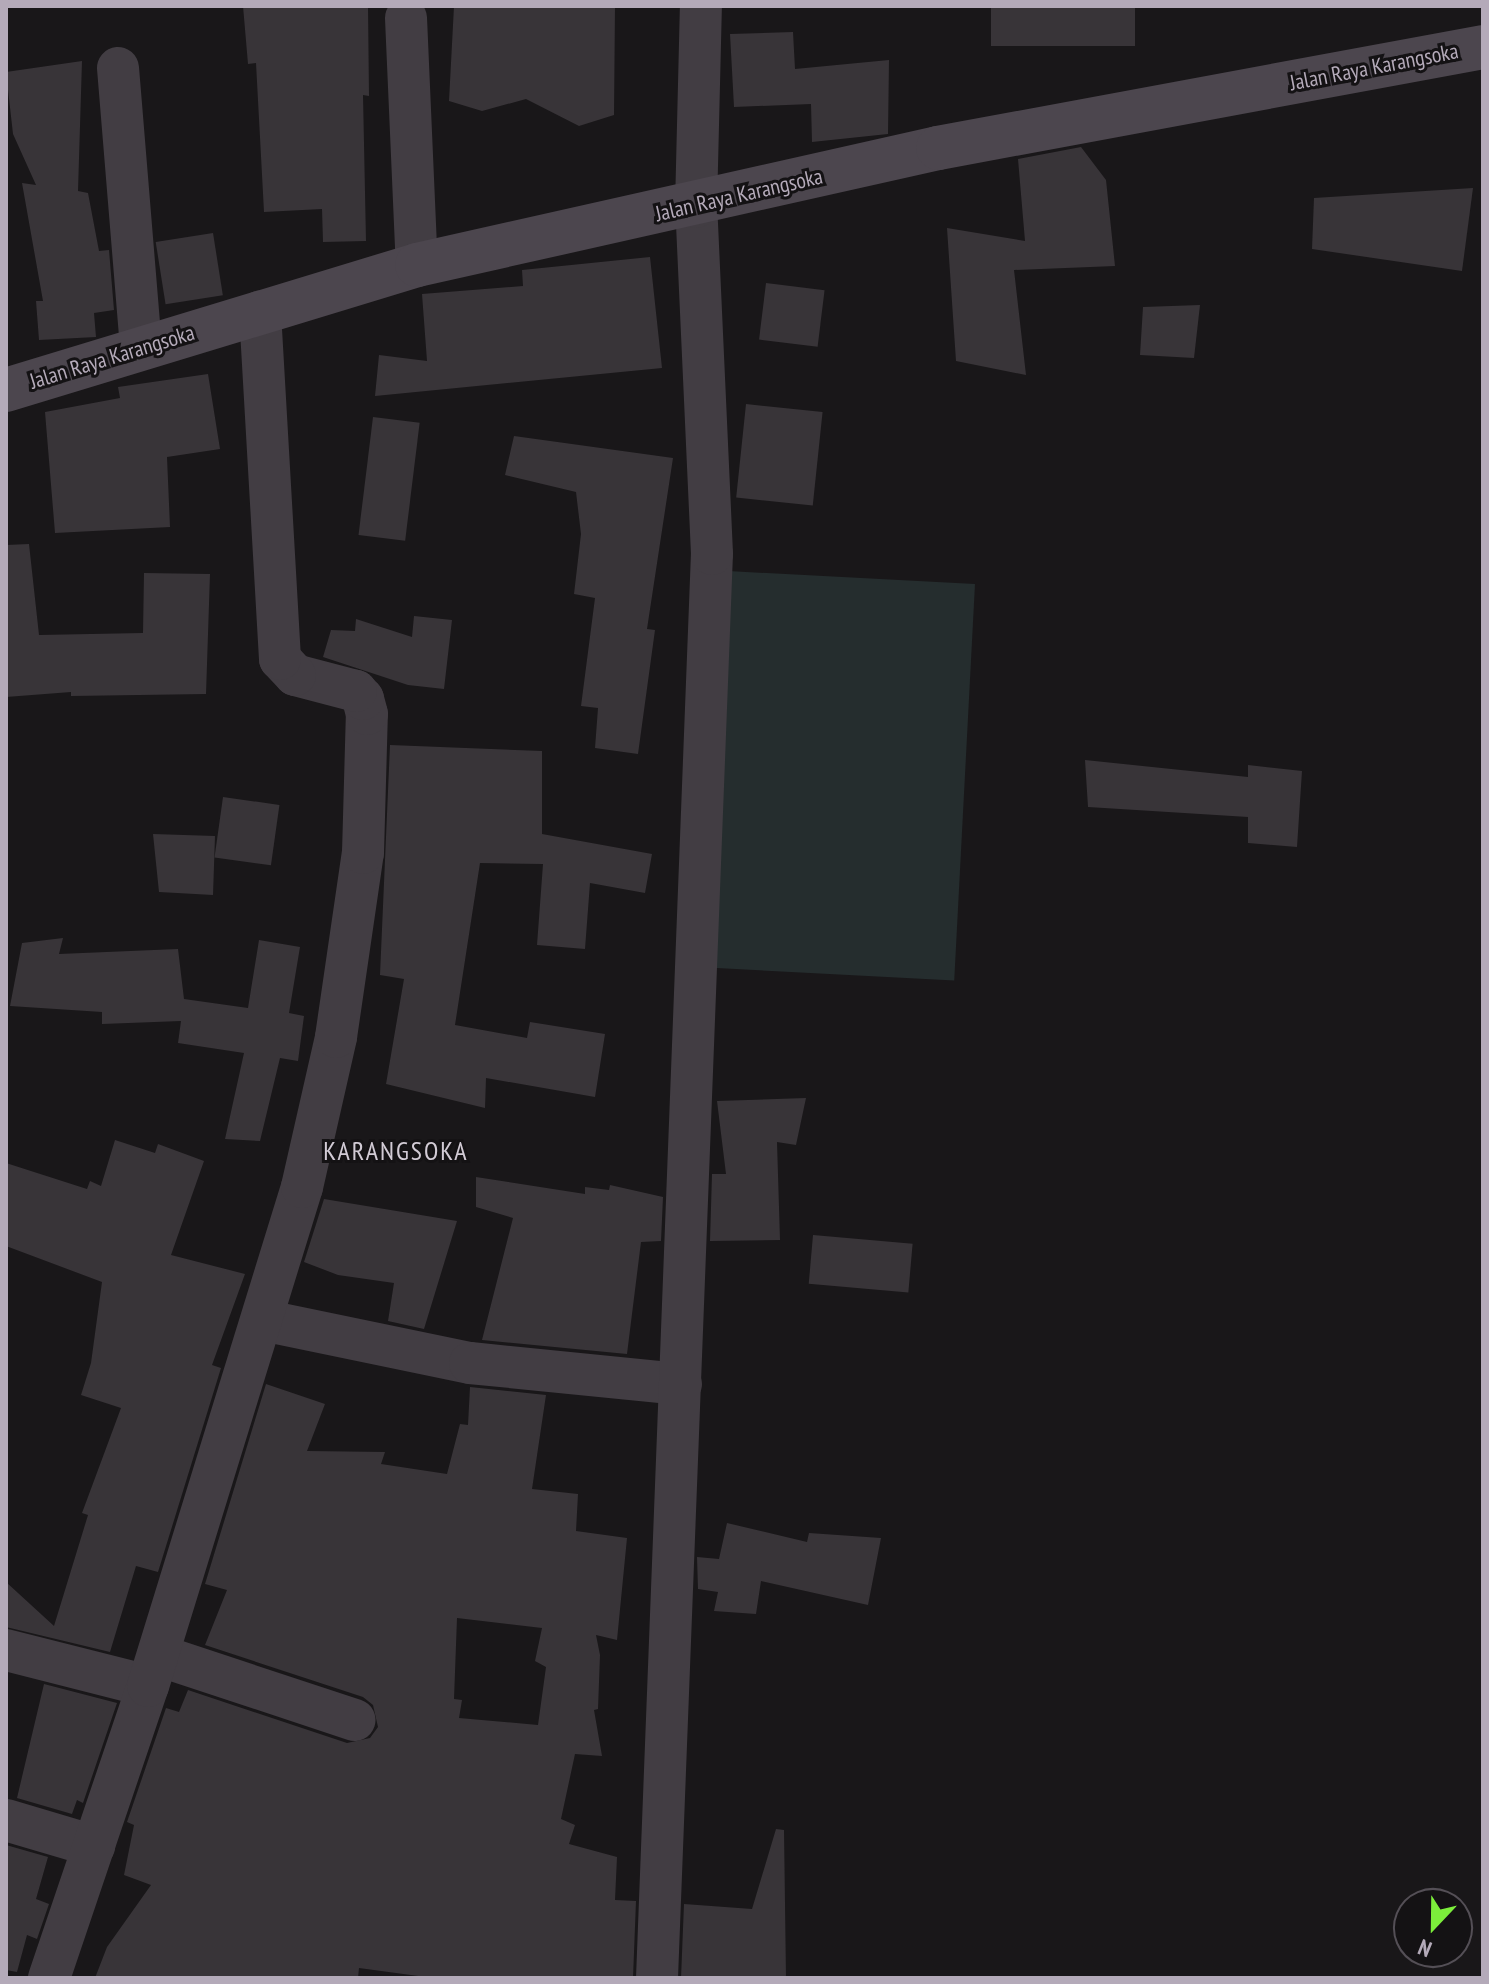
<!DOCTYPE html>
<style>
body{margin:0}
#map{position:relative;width:1489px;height:1984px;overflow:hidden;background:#191719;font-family:"PT Sans Narrow",sans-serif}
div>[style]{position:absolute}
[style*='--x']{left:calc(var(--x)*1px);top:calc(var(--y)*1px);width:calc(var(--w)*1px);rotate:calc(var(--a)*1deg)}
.green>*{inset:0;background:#252d2e;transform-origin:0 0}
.building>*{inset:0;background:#383438;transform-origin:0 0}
.minor>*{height:42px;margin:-21px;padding:0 21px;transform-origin:21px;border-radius:21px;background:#423d43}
.secondary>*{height:44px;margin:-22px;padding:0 22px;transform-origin:22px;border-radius:22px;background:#4c464e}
span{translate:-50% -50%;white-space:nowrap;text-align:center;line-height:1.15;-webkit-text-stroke:6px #141214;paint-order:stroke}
.street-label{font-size:22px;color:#b4aab9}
.quarter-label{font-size:26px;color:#d2cbd5;letter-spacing:2px}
.frame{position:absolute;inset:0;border:8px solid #b4aab9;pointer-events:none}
.north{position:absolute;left:1393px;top:1888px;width:80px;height:80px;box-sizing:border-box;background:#141214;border:2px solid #544f56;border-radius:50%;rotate:202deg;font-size:22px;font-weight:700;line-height:32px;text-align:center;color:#b4aab9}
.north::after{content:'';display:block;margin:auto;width:28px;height:36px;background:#7cee3b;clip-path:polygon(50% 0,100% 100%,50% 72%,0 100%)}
</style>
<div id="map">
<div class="green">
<div style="left:975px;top:584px;width:397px;height:252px;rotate:93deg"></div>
</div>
<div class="building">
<div style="clip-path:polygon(243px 6px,368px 6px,369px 96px,363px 95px,366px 241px,323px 242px,322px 209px,264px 212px,256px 63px,248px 64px)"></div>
<div style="clip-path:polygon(454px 6px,615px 6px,614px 115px,579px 126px,526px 99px,482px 111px,449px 101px)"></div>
<div style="left:991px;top:6px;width:144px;height:40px"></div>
<div style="clip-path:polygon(793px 32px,795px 69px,889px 60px,888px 134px,812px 142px,811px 104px,734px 107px,730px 34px)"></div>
<div style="clip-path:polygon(82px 61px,78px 191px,88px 193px,99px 251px,109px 250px,114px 310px,94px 313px,96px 337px,39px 340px,36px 301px,43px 301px,22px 183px,36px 185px,13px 134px,6px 72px)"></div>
<div style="clip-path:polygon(1081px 147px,1106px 180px,1115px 266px,1014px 270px,1026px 375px,956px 361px,947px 228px,1025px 241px,1018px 159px)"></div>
<div style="clip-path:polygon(1473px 188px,1462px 271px,1312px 249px,1314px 198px)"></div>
<div style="left:213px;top:233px;width:63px;height:58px;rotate:81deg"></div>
<div style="clip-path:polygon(650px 257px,662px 368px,375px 396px,379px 355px,427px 361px,422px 294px,523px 286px,522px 270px)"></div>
<div style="left:766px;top:283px;width:59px;height:57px;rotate:7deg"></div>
<div style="clip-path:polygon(1200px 305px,1194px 358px,1140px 355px,1143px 307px)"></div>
<div style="clip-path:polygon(208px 374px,220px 449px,167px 457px,170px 527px,55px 533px,45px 412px,120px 398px,118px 387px)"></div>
<div style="left:746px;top:404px;width:77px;height:94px;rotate:6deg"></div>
<div style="left:373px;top:417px;width:47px;height:119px;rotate:7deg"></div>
<div style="clip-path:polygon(514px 436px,673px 458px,647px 629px,655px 630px,638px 754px,595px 748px,598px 708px,581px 706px,595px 598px,574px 594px,581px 534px,576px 492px,505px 475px)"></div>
<div style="clip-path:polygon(29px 544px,39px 635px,143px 633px,144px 573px,210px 574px,206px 694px,71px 696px,71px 692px,6px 697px,6px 545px)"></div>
<div style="clip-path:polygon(414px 616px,452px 620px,444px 689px,408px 685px,323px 657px,331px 630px,355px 631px,356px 619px,412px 637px)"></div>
<div style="clip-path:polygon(390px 745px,542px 751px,542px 834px,652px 854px,645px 893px,590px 883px,585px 949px,537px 945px,543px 864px,480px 863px,455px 1025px,527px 1038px,530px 1022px,605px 1034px,595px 1097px,486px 1078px,485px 1108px,386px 1084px,404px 979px,380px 975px)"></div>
<div style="clip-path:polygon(1085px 760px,1248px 777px,1248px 765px,1302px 771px,1297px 847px,1248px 843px,1248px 817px,1088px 807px)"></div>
<div style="left:223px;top:797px;width:57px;height:61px;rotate:8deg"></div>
<div style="clip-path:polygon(153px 834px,215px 836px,213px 895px,159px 892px)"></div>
<div style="clip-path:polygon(63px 938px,59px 954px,178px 949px,184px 999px,248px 1008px,259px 940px,300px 947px,289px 1013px,304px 1016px,298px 1061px,280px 1058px,260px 1141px,225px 1139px,244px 1053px,178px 1043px,181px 1021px,102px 1024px,102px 1012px,10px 1006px,22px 943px)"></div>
<div style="clip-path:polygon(806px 1098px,796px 1145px,777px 1142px,780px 1240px,710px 1241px,712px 1174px,726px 1174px,717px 1101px)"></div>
<div style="clip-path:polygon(115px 1140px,155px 1153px,158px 1144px,204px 1161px,171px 1255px,245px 1274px,212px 1365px,221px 1368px,158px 1572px,136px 1566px,110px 1652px,6px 1627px,6px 1582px,54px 1626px,88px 1515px,82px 1513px,121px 1408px,81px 1395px,91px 1363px,102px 1282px,6px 1246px,6px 1163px,87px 1189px,90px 1181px,101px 1186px)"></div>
<div style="clip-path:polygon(476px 1177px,585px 1194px,585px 1187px,609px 1190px,610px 1185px,663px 1197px,661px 1241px,641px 1242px,627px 1354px,482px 1340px,513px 1218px,476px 1207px)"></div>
<div style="clip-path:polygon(324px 1199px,457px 1221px,424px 1329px,388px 1321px,394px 1283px,338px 1275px,304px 1262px)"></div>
<div style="left:813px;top:1235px;width:100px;height:49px;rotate:5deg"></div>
<div style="clip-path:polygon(evenodd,266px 1384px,325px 1404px,307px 1451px,385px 1452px,381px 1464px,447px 1474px,460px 1424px,468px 1425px,470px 1387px,546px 1395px,532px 1489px,578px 1494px,576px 1531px,627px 1538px,617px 1640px,596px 1635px,600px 1655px,598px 1709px,594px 1710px,602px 1756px,575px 1754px,561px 1819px,575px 1825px,569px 1844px,617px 1857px,615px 1900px,636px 1901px,633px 1978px,433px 1978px,359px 1968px,358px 1978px,95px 1978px,107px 1947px,151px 1885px,124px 1875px,134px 1825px,127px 1822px,166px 1708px,179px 1712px,188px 1690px,347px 1743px,370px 1738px,378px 1727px,373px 1705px,363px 1697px,205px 1645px,227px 1590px,205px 1584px,266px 1384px,457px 1618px,542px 1628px,535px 1661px,546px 1667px,538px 1725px,459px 1718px,462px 1700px,454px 1699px,457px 1618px)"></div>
<div style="clip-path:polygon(727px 1523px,807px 1542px,809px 1533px,881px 1538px,868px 1605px,761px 1581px,756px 1614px,714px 1611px,718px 1592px,698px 1589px,697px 1557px,719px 1559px)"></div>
<div style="clip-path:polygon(44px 1684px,117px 1703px,83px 1803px,77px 1800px,72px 1814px,17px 1798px)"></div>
<div style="clip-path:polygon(776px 1829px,784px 1830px,786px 1978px,681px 1978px,684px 1904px,752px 1909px)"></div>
<div style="clip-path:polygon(6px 1845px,48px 1857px,36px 1899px,49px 1904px,37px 1939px,27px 1935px,17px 1972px,6px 1970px)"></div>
</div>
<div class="minor">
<div style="--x:406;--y:18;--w:247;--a:87.5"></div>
<div style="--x:118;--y:68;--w:281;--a:85.3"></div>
<div style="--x:262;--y:1320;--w:212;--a:11.7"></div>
<div style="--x:470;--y:1363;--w:212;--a:5.7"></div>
<div style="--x:6;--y:1650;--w:146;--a:14.2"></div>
<div style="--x:158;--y:1655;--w:207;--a:18.3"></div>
<div style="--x:6;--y:1820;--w:92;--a:16.5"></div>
<div style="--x:49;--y:1978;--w:308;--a:-71.3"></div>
<div style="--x:148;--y:1686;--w:522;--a:-72.85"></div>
<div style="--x:302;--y:1187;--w:154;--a:-77.2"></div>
<div style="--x:336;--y:1037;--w:186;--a:-81.7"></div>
<div style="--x:363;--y:853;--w:139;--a:-88.4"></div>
<div style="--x:367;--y:714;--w:16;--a:-105"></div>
<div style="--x:363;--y:699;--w:11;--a:-131"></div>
<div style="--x:356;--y:691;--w:63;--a:-165.3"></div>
<div style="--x:295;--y:675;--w:22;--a:-133"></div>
<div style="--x:280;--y:659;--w:348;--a:-93.3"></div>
<div style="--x:657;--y:1978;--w:1425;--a:-87.79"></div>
<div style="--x:712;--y:554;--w:347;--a:-92.6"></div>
<div style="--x:696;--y:207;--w:201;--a:-88.6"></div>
</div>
<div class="secondary">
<div style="--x:6;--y:390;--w:430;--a:-16.9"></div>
<div style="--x:417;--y:265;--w:534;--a:-12.66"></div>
<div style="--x:938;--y:148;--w:554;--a:-10.5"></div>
</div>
<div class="street-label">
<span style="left:1374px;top:67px;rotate:-11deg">Jalan Raya Karangsoka</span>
<span style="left:739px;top:195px;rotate:-13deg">Jalan Raya Karangsoka</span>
<span style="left:112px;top:357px;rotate:-17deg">Jalan Raya Karangsoka</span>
</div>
<div class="quarter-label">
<span style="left:396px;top:1151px">KARANGSOKA</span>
</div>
<div class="frame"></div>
<div class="north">N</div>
</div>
